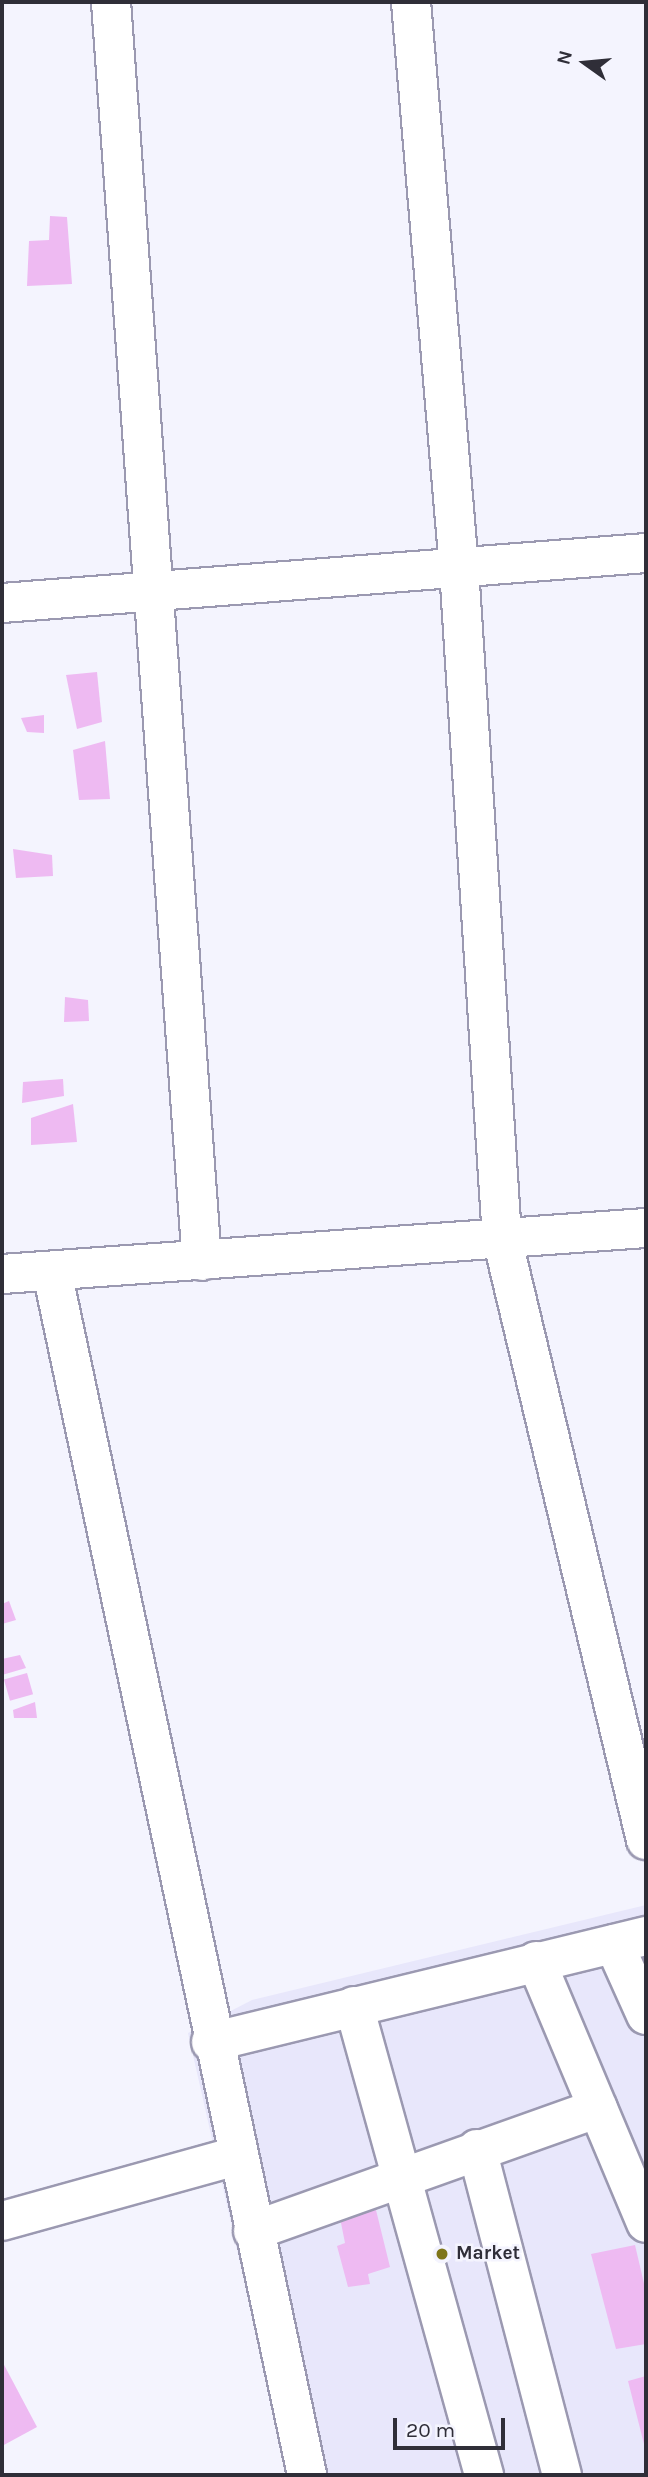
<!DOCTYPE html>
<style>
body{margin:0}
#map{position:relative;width:648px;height:2477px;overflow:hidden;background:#f4f4fe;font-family:Karla,sans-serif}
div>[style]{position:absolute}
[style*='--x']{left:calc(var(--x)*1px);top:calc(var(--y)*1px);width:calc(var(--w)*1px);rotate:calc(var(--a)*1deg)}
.built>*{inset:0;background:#e8e7fb}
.building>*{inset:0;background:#eebaf2;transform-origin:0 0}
.roads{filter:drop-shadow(2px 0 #9b99b1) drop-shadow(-2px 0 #9b99b1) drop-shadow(0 2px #9b99b1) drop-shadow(0 -2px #9b99b1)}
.minor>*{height:38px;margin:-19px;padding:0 19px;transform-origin:19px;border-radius:19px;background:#fff}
.dots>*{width:19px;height:19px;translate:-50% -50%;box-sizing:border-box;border:4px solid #f4f4fe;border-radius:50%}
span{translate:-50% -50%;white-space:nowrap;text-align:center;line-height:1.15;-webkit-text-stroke:5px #f4f4fe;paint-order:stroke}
.poi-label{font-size:19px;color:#2f2e38;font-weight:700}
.left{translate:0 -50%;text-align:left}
.frame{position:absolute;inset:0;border:4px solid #2f2e38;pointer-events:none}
.north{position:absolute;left:550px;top:28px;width:70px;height:70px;-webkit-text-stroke:5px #f4f4fe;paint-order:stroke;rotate:285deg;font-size:19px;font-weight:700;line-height:28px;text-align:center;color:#2f2e38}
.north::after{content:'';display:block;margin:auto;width:24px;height:32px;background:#2f2e38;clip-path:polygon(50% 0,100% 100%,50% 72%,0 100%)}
.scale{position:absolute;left:393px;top:2418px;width:112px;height:32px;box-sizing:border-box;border:4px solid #2f2e38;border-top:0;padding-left:9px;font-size:21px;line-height:24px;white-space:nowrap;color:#2f2e38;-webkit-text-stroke:5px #f4f4fe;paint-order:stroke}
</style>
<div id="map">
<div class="built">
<div style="clip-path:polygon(646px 1905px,646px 2475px,288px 2475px,188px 2033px,252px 2000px)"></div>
</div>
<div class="building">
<div style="clip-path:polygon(50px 216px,67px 217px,72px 284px,27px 286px,29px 241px,49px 240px)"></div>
<div style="clip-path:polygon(97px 672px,102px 722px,77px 729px,66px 675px)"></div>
<div style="clip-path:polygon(44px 715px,44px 733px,27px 732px,21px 718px)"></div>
<div style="clip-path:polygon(105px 741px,110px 799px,79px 800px,73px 750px)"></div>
<div style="clip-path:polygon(13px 849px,52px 855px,53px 876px,16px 878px)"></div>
<div style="clip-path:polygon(65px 997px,88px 1000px,89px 1021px,64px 1022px)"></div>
<div style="clip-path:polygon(63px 1079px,64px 1096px,22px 1103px,23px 1082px)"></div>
<div style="clip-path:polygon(73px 1104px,77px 1142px,31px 1145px,31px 1118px)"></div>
<div style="clip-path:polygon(9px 1601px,16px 1620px,2px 1624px,2px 1604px)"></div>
<div style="clip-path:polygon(20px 1655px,26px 1668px,2px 1675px,2px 1659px)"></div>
<div style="left:27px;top:1673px;width:22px;height:24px;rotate:74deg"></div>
<div style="clip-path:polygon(35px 1702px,37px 1718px,14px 1718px,13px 1710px)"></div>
<div style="clip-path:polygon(376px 2210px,390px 2267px,368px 2274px,370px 2284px,348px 2287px,337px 2246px,345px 2243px,340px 2218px)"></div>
<div style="clip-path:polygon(635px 2245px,646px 2292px,646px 2344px,616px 2349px,591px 2254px)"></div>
<div style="clip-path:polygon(2px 2361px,37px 2427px,2px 2446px)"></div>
<div style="clip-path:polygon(646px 2376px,646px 2448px,645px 2448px,628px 2381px)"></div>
</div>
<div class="roads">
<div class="minor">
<div style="--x:111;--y:2;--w:1262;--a:85.87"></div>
<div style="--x:411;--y:2;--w:568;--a:85.15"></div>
<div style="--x:459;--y:568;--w:671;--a:86.33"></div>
<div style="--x:502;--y:1238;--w:619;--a:76.55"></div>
<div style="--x:2;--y:603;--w:646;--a:-4.44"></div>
<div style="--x:52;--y:1272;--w:1230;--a:78.03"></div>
<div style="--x:2;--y:1274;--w:646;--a:-4.09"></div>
<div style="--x:614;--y:1944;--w:78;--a:65.7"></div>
<div style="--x:536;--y:1961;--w:284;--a:67.2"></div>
<div style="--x:354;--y:2006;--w:487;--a:74.5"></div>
<div style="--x:211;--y:2042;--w:448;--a:-13.7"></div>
<div style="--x:477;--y:2149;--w:337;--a:75.4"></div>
<div style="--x:2;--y:2221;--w:244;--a:-15.5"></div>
<div style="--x:253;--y:2231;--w:366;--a:-19.6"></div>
</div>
</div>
<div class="dots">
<div style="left:442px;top:2254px;background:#7f7619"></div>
</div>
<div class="poi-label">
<span class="left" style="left:456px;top:2254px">Market</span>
</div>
<div class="frame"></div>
<div class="north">N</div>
<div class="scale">20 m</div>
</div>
